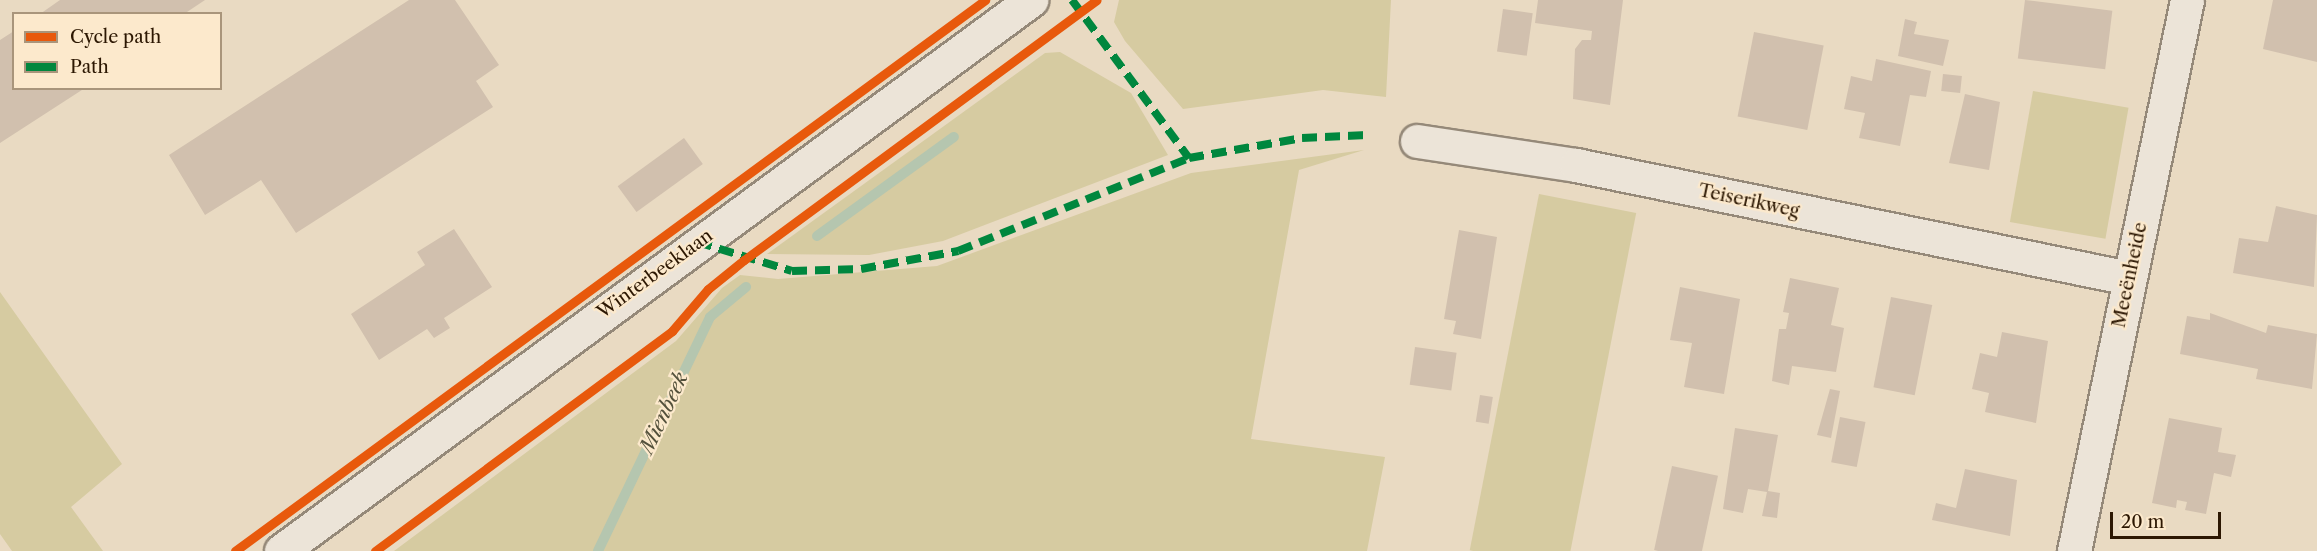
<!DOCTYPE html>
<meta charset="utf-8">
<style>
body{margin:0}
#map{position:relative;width:2317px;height:551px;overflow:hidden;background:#e9dac2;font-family:"Libre Caslon Text",serif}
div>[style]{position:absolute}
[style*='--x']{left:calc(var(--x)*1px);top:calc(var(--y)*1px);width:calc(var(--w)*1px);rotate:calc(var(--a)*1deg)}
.green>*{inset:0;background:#d6cba1;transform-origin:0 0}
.stream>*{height:10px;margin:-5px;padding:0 5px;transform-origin:5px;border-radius:5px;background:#b5c6af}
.building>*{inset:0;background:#d1c0ae;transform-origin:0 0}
.roads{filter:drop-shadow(2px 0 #958979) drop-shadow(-2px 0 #958979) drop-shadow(0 2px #958979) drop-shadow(0 -2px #958979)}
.minor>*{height:33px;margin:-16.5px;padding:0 16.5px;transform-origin:16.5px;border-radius:16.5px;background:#ece4d8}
.quiet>*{height:8px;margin-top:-4px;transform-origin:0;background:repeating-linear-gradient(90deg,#00873e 0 15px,transparent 0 23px)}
.cycleway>*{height:9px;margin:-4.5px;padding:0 4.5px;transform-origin:4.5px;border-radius:4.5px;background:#e8590c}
span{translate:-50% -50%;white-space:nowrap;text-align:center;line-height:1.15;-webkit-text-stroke:4.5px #fce9cc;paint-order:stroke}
.street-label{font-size:18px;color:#2c1702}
.water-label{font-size:20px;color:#54513c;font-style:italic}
.legend{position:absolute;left:12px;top:12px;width:210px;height:78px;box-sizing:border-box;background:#fce9cc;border:2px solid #a9957b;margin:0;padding:8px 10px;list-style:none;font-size:18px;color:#2c1702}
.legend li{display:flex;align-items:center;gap:12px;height:30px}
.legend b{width:30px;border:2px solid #a9957b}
.scale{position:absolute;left:2110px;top:512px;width:111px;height:27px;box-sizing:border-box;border:3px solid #2c1702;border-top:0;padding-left:8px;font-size:18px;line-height:21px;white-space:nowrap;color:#2c1702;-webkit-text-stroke:4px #fce9cc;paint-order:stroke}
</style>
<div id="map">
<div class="green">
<div style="clip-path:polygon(1119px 0,1391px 0,1386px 97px,1323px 90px,1183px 109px,1125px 41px,1114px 22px)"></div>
<div style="clip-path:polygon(1060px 52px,1131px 93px,1168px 155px,943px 241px,869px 255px,767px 254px,1045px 53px)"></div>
<div style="left:2033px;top:91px;width:97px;height:133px;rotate:10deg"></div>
<div style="clip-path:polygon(1364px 150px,1299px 170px,1251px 439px,1385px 457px,1367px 551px,394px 551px,676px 341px,722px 288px,740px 275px,778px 279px,937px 266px,1191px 173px)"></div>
<div style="left:1539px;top:194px;width:99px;height:363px;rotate:11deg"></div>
<div style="clip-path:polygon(0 292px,122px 464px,71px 507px,103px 551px,12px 551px,0 534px)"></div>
</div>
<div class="stream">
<div style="--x:817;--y:236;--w:169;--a:-35.9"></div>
<div style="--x:598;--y:551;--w:259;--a:-64.4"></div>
<div style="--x:710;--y:317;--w:47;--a:-39.8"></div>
</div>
<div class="building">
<div style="clip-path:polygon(60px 0,205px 0,184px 14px,40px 14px)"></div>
<div style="clip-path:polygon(409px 0,455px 0,499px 65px,476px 81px,493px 107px,296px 233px,261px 180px,205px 215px,169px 155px)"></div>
<div style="clip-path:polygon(1538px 0,1623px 0,1610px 105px,1573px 99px,1575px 49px,1582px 40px,1591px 40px,1592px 31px,1535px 23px)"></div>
<div style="left:2025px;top:0;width:88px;height:59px;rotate:7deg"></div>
<div style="clip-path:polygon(2273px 0,2317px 0,2317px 62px,2263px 49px)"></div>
<div style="left:1503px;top:9px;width:30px;height:43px;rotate:8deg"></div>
<div style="clip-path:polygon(1905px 19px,1917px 22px,1914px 34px,1949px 40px,1943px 66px,1898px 56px)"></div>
<div style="clip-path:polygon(14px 31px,14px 88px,85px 88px,0 143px,0 40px)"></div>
<div style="left:1754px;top:32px;width:71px;height:86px;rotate:11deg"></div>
<div style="clip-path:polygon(1876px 59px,1931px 71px,1926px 97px,1910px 95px,1900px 146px,1859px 138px,1865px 113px,1844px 109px,1851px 76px,1872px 81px)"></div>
<div style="left:1943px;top:74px;width:19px;height:17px;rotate:6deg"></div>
<div style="clip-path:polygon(1965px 94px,2000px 102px,1989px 170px,1949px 163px)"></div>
<div style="left:684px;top:138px;width:32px;height:82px;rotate:54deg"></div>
<div style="clip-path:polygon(2276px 206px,2317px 215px,2314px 287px,2233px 273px,2239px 238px,2268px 242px)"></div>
<div style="clip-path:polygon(454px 229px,492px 287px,444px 318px,450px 328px,434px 338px,427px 329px,379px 360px,351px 314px,425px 265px,417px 252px)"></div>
<div style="clip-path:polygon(1459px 230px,1497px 237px,1481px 339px,1453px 334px,1456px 321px,1444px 319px)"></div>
<div style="clip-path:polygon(1790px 278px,1839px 288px,1831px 325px,1844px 328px,1836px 372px,1792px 366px,1789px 385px,1772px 381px,1779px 329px,1786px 329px,1789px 313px,1783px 312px)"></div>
<div style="clip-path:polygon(1680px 287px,1740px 299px,1724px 394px,1684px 387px,1692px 343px,1670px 340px)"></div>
<div style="left:1891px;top:297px;width:42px;height:92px;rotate:11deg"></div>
<div style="clip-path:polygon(2210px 313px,2266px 333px,2268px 325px,2317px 334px,2312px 389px,2256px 379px,2258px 369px,2180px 354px,2187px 316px,2210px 320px)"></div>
<div style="clip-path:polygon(2002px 332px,2048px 341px,2036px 423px,1985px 412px,1989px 393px,1972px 389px,1980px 353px,1997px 357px)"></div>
<div style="left:1415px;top:347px;width:42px;height:38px;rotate:8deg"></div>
<div style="clip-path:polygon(1830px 389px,1840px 391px,1831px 438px,1817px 435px)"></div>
<div style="left:1480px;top:395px;width:13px;height:27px;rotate:9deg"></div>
<div style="left:1840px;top:417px;width:26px;height:46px;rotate:11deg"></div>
<div style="clip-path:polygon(2169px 418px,2222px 428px,2218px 452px,2236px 455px,2231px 477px,2214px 473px,2206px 514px,2185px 510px,2187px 502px,2177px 500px,2176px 508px,2152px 503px)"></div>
<div style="clip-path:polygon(1735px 428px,1778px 435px,1768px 491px,1780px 493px,1777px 518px,1762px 516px,1767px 492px,1748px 489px,1743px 513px,1723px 509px)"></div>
<div style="left:1672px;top:466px;width:47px;height:86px;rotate:12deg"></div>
<div style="clip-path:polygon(1965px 469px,2017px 480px,2010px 536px,1932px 520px,1936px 503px,1956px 508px)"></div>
</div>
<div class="roads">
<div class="minor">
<div style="--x:1417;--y:141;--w:161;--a:8.6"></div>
<div style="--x:1576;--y:165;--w:564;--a:11.55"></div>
<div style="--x:281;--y:551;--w:931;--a:-36.3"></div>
<div style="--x:2074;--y:551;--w:562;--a:-78.41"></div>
</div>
</div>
<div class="quiet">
<div style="--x:1072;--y:0;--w:197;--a:53.5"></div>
<div style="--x:697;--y:242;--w:99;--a:17"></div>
<div style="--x:792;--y:271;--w:69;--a:-1.7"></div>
<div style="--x:861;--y:269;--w:99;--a:-10.5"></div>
<div style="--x:958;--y:251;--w:249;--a:-21.9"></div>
<div style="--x:1189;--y:158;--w:115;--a:-10"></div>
<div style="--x:1302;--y:138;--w:65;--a:-2.6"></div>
</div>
<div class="cycleway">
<div style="--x:235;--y:551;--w:931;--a:-36.3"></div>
<div style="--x:375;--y:551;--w:370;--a:-36.5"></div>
<div style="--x:672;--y:331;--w:55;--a:-49.4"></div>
<div style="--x:708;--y:289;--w:46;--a:-38.9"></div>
<div style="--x:744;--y:260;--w:438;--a:-36.4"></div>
</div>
<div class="street-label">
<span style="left:1749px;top:201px;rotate:12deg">Teiserikweg</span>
<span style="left:655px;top:274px;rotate:-36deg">Winterbeeklaan</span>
<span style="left:2130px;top:275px;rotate:-78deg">Meeënheide</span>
</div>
<div class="water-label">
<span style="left:664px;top:413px;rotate:-65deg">Mienbeek</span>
</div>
<ul class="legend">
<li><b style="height:8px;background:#e8590c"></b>Cycle path</li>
<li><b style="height:8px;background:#00873e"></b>Path</li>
</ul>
<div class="scale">20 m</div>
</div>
